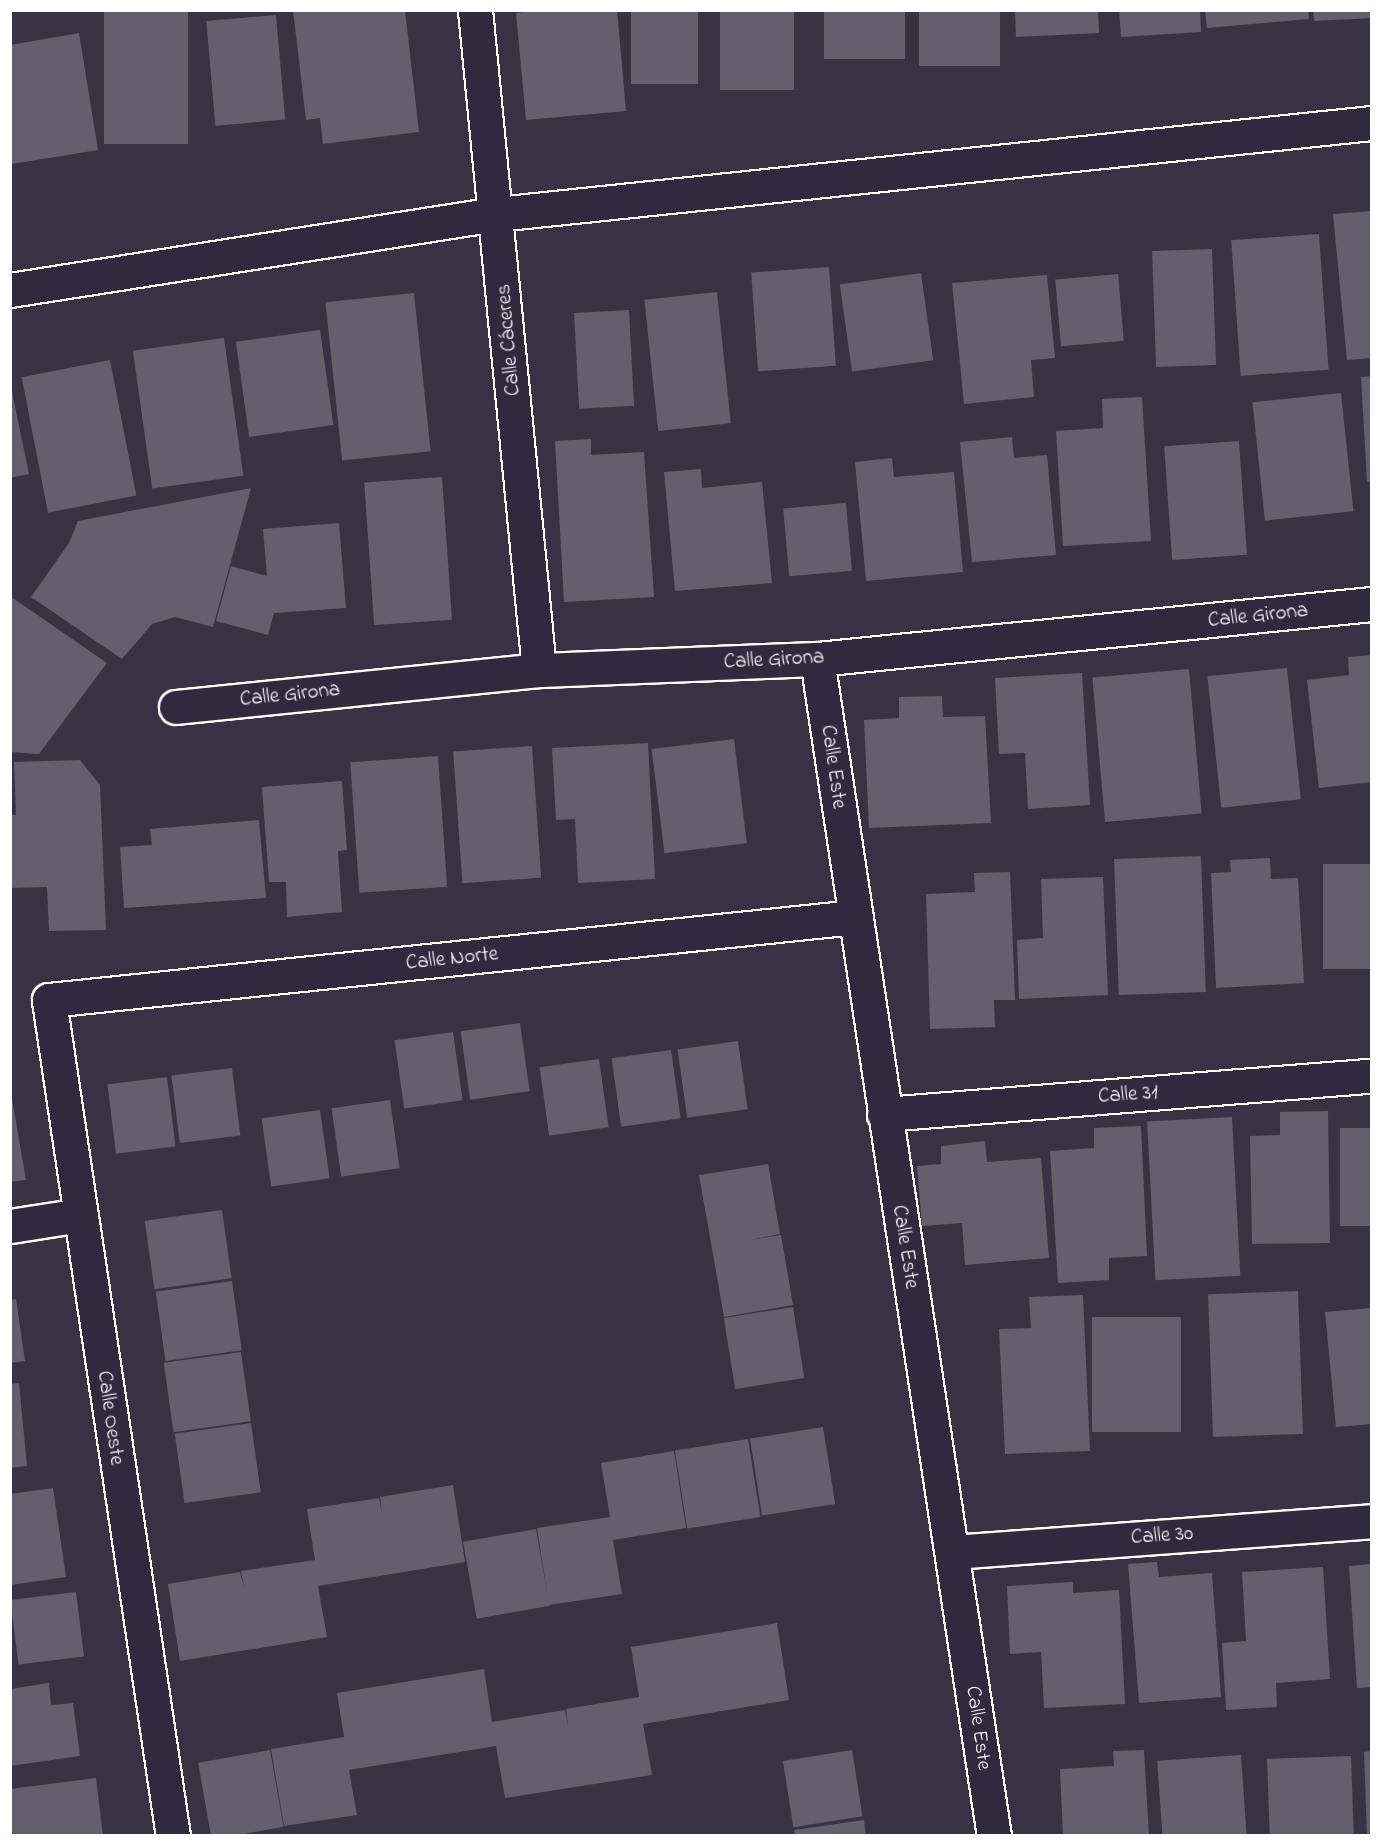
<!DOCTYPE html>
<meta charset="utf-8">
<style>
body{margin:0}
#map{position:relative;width:1382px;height:1846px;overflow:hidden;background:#373345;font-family:"Indie Flower",sans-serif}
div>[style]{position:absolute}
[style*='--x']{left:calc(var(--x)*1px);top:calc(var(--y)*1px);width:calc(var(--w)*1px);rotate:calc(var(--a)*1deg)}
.building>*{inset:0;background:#635f6d;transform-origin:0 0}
.roads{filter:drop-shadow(2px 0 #fff) drop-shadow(-2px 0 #fff) drop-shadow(0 2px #fff) drop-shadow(0 -2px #fff)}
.minor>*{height:33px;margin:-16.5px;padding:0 16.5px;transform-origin:16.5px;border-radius:16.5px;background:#2f2a3d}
span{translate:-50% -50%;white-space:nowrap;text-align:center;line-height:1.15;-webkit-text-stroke:6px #2f2a3d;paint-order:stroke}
.street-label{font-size:21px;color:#fff}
.frame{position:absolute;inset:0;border:12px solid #fff;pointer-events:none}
</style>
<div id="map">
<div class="building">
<div style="left:104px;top:10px;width:84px;height:134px"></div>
<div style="clip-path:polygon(293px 10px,405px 10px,419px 132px,323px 144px,320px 118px,306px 120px)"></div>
<div style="clip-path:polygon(540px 10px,617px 10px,626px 111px,526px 120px,516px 13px)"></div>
<div style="left:631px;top:10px;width:67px;height:74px"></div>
<div style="left:720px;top:10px;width:74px;height:80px"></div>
<div style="left:824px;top:10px;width:81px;height:49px"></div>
<div style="left:919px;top:10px;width:81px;height:56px"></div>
<div style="clip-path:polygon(1015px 10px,1098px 10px,1099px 33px,1016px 37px)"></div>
<div style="clip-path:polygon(1119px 10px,1200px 10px,1201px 32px,1121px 37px)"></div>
<div style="clip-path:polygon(1205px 10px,1308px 10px,1309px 19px,1207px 28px)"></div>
<div style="clip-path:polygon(1313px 10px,1372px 10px,1372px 18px,1314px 21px)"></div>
<div style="left:276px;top:15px;width:105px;height:70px;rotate:85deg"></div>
<div style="clip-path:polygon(79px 33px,98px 150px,12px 164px,10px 45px)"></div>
<div style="clip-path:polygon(1372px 211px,1372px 358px,1347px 360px,1333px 214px)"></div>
<div style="left:1319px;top:234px;width:136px;height:88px;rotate:86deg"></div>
<div style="left:1212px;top:249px;width:116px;height:60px;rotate:88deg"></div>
<div style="left:829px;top:267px;width:99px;height:78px;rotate:86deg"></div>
<div style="left:921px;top:273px;width:88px;height:82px;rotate:82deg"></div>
<div style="left:1118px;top:274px;width:67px;height:63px;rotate:85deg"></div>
<div style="clip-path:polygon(1047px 275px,1055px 358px,1031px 360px,1034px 397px,964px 404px,952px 283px)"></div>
<div style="left:717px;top:292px;width:132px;height:73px;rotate:84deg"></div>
<div style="left:414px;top:293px;width:159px;height:89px;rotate:84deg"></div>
<div style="left:629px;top:310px;width:96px;height:55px;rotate:87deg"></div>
<div style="left:320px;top:330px;width:96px;height:85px;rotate:82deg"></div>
<div style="left:224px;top:338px;width:139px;height:92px;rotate:82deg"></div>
<div style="left:110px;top:360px;width:138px;height:90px;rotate:79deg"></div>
<div style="clip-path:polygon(1372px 376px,1372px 482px,1367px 482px,1361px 377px)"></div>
<div style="clip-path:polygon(10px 382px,29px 474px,10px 478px)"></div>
<div style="left:1341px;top:393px;width:119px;height:89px;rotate:84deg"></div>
<div style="clip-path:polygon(1142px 397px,1151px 541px,1063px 546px,1056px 431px,1103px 428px,1102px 399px)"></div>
<div style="clip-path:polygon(1012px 437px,1014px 458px,1047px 455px,1056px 555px,972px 562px,960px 442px)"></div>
<div style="clip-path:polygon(591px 439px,591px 455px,644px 452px,654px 597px,564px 602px,555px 441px)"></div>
<div style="left:1239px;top:441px;width:114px;height:75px;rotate:86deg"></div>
<div style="clip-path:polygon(892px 458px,894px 477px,954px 472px,963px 572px,866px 581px,855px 462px)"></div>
<div style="clip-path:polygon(701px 469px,702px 488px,762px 482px,772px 583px,675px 591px,664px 472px)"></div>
<div style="left:442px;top:477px;width:143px;height:78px;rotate:86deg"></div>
<div style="clip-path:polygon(251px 488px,213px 627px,175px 617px,152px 624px,122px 659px,31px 597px,69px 543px,78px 521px)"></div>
<div style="left:846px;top:503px;width:68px;height:63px;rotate:85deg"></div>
<div style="clip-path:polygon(339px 523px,346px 608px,274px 613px,268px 635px,216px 621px,231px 566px,267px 576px,263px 529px)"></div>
<div style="clip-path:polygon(10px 596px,107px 663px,39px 754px,10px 752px)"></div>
<div style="clip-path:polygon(1372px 655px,1372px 782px,1319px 788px,1307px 680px,1349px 675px,1348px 657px)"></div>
<div style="left:1287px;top:668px;width:132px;height:80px;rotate:84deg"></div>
<div style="left:1189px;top:669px;width:145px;height:97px;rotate:85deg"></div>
<div style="clip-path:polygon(1082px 673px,1090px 805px,1028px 809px,1025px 753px,999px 754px,995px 678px)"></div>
<div style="clip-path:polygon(942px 696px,943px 717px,985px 716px,991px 823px,869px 828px,864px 720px,899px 718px,899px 697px)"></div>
<div style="left:734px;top:739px;width:105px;height:83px;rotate:83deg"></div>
<div style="clip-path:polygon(648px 743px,655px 879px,578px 883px,575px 819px,556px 820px,552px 748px)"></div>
<div style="left:532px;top:746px;width:132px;height:79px;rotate:86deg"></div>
<div style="left:438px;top:756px;width:131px;height:88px;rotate:86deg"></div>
<div style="clip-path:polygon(80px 760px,100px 785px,106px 930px,49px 931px,47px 887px,10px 888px,10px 815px,16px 815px,14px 762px)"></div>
<div style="clip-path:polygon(342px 781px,347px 850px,338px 851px,342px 912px,287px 917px,286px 882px,269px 882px,262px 787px)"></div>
<div style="clip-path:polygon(259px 820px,266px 898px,124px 908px,120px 847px,152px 845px,150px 829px)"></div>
<div style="left:1201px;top:856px;width:136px;height:87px;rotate:88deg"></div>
<div style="clip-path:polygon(1270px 858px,1271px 879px,1298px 878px,1304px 983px,1216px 988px,1211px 873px,1231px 872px,1230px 860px)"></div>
<div style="left:1372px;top:864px;width:105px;height:49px;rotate:90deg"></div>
<div style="clip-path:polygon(1010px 872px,1015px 1000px,994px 1000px,995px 1027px,930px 1029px,926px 894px,975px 892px,974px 873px)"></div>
<div style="clip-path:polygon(1103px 877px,1108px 995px,1019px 999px,1017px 940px,1043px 938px,1041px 879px)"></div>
<div style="left:520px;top:1023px;width:69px;height:60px;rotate:82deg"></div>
<div style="left:453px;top:1032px;width:69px;height:59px;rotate:82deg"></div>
<div style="left:738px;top:1041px;width:69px;height:61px;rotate:82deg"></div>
<div style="left:671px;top:1050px;width:69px;height:60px;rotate:82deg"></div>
<div style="left:599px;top:1059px;width:69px;height:60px;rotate:82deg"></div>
<div style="left:232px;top:1068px;width:68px;height:61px;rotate:83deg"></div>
<div style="left:167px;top:1077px;width:70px;height:60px;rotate:83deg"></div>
<div style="clip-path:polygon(10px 1087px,26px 1180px,10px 1182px)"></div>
<div style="left:390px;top:1100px;width:69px;height:59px;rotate:82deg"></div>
<div style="left:320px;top:1110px;width:69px;height:59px;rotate:82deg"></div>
<div style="clip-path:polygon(1328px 1111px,1330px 1243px,1252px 1244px,1250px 1136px,1280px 1135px,1280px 1112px)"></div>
<div style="left:1232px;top:1117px;width:159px;height:85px;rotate:87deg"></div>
<div style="clip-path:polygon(1141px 1126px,1147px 1256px,1109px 1258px,1109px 1280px,1058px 1283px,1050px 1151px,1094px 1148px,1094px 1128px)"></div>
<div style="left:1372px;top:1128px;width:98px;height:32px;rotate:90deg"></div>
<div style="clip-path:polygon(985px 1141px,987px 1162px,1041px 1158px,1049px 1258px,965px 1265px,962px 1223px,922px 1226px,917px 1166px,941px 1164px,941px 1146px)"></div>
<div style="clip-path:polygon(768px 1164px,780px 1234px,750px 1240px,781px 1235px,793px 1305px,724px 1317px,699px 1175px)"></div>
<div style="left:222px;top:1210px;width:69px;height:78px;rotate:82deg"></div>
<div style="left:232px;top:1281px;width:70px;height:77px;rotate:82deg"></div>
<div style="left:1298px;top:1291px;width:143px;height:90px;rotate:88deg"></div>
<div style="clip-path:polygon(1083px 1295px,1090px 1451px,1005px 1454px,999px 1329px,1031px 1328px,1029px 1297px)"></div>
<div style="clip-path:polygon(16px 1299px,25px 1361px,10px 1363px,10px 1300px)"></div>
<div style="left:793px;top:1307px;width:72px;height:70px;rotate:81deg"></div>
<div style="clip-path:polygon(1372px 1308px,1372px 1424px,1336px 1427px,1325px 1312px)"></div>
<div style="left:1181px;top:1317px;width:115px;height:89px;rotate:90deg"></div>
<div style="left:241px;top:1352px;width:70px;height:78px;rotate:82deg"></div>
<div style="clip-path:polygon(19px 1383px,27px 1466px,10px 1468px,10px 1384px)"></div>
<div style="left:251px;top:1423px;width:70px;height:77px;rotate:82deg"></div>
<div style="left:823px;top:1427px;width:78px;height:74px;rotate:81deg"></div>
<div style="left:748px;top:1439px;width:79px;height:74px;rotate:81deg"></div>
<div style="clip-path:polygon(674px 1451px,686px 1528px,613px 1540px,622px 1594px,549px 1605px,537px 1528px,610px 1517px,601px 1463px)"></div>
<div style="clip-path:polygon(453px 1485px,465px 1562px,318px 1586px,327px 1637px,180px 1661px,168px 1584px,240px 1572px,244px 1588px,241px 1571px,315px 1560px,307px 1509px,379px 1498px,382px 1513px,380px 1497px)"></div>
<div style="clip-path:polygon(53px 1488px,66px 1577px,10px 1585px,10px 1494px)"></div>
<div style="left:536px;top:1529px;width:78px;height:74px;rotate:80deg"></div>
<div style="clip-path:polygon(1157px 1562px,1159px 1577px,1212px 1573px,1221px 1697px,1139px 1703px,1128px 1564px)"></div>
<div style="clip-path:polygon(1372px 1564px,1372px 1687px,1357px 1688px,1349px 1566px)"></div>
<div style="clip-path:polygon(1323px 1567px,1330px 1679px,1276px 1683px,1277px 1707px,1226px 1710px,1222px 1643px,1246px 1641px,1242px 1572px)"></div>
<div style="clip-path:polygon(1073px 1582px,1073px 1593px,1119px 1590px,1125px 1704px,1044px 1708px,1041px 1652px,1010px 1654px,1007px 1586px)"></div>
<div style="left:76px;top:1592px;width:65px;height:66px;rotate:83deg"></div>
<div style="clip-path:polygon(777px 1623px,789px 1700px,643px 1724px,652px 1775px,505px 1798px,496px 1746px,349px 1770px,357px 1815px,284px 1826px,271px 1749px,344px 1737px,337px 1693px,484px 1669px,492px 1722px,565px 1710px,568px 1726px,566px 1709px,639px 1697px,631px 1647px)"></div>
<div style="clip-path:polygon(49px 1683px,51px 1705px,73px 1703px,80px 1756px,10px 1766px,10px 1689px)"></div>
<div style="left:270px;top:1750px;width:78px;height:73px;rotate:80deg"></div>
<div style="left:852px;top:1750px;width:67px;height:70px;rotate:81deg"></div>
<div style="clip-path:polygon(1144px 1750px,1149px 1836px,1063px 1836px,1060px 1769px,1114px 1766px,1113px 1751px)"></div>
<div style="clip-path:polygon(1372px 1751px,1372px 1836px,1367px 1836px,1364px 1752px)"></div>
<div style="left:1241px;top:1755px;width:81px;height:84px;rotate:86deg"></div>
<div style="left:1351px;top:1756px;width:80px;height:84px;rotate:88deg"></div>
<div style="clip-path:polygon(96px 1778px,103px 1836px,10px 1836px,10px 1789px)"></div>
<div style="clip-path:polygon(864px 1820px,866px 1836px,795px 1836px,794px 1830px)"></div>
</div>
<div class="roads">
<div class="minor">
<div style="--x:475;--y:10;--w:663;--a:84.46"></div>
<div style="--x:10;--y:290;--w:493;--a:-8.9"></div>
<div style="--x:497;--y:214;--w:880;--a:-5.94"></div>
<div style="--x:817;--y:659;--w:1190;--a:81.45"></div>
<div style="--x:176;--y:707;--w:365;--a:-5.8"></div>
<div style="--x:539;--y:670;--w:278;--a:-2.3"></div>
<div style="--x:817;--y:659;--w:558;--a:-5.66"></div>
<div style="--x:884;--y:1114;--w:489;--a:-4.5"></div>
<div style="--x:10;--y:1226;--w:71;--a:-8.9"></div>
<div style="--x:952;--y:1552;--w:421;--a:-4.2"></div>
<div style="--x:173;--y:1836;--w:845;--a:-98.44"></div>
<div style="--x:49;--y:1000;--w:810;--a:-5.88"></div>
</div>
</div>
<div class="street-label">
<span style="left:509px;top:340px;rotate:-95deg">Calle Cáceres</span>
<span style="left:1258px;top:616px;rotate:-6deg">Calle Girona</span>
<span style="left:774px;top:660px;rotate:-3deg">Calle Girona</span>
<span style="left:290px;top:695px;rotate:-6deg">Calle Girona</span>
<span style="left:833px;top:767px;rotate:82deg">Calle Este</span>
<span style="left:452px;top:959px;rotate:-6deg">Calle Norte</span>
<span style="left:1128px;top:1095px;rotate:-4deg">Calle 31</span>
<span style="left:905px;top:1247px;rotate:81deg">Calle Este</span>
<span style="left:110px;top:1418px;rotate:82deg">Calle Oeste</span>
<span style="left:1162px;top:1536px;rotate:-4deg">Calle 30</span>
<span style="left:978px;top:1728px;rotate:82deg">Calle Este</span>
</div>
<div class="frame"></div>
</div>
